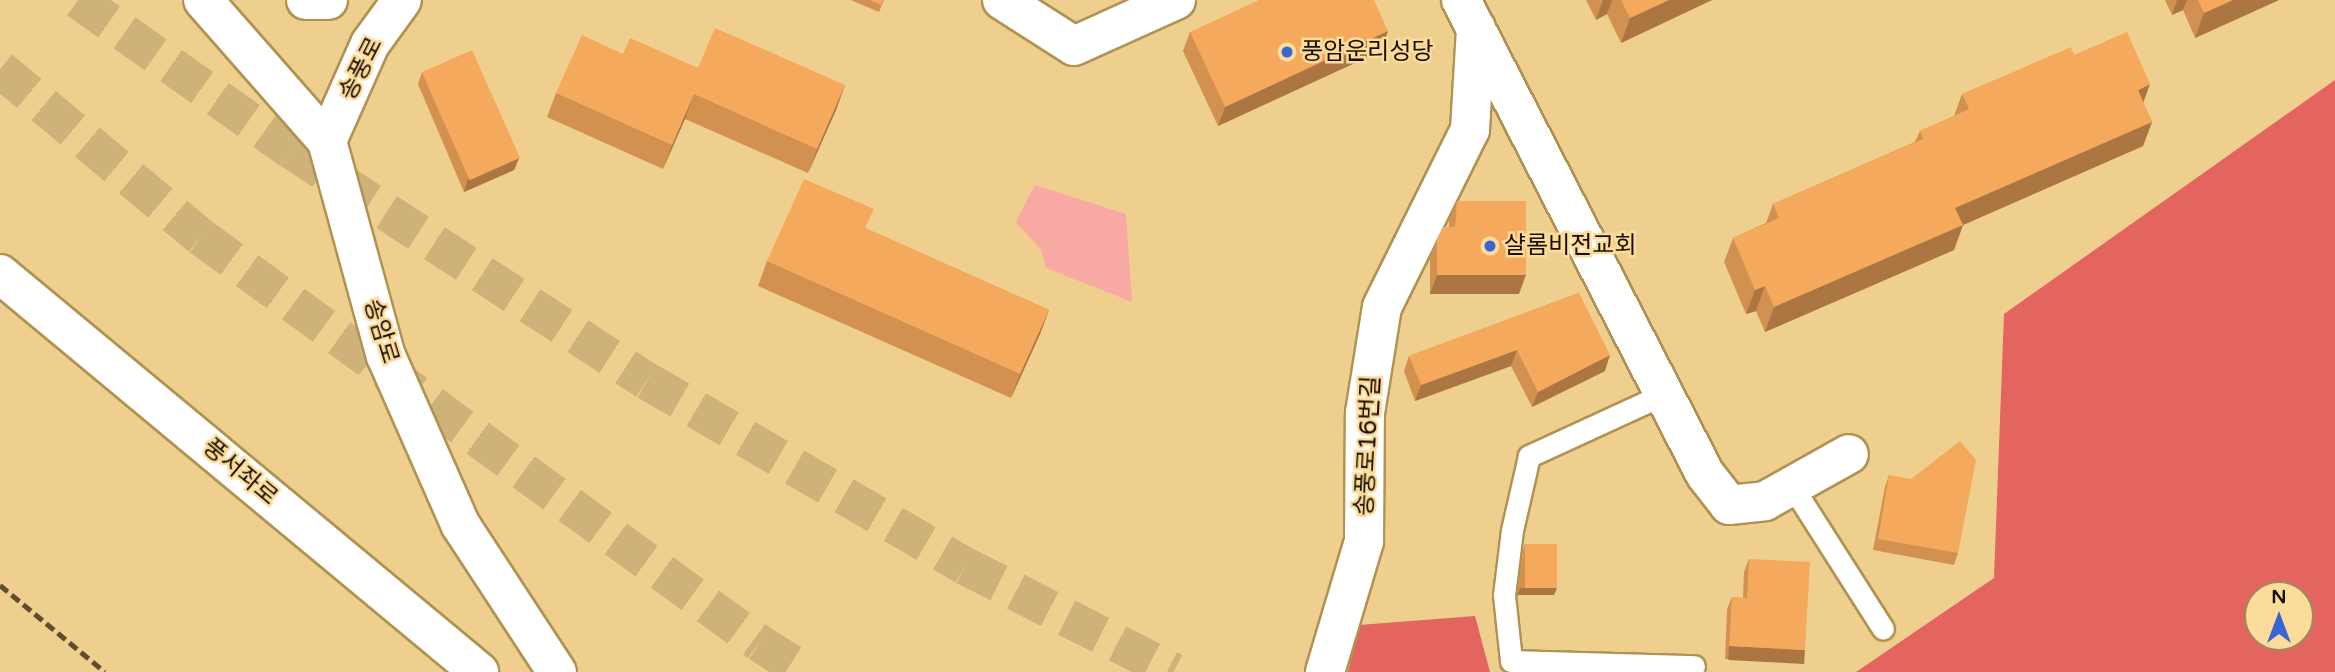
<!DOCTYPE html>
<meta charset="utf-8">
<style>
body{margin:0}
#map{position:relative;width:2335px;height:672px;overflow:hidden;background:#efcf8e;font-family:"Varela Round","Noto Sans KR",sans-serif}
div>[style]{position:absolute}
[style*='--x']{left:calc(var(--x)*1px);top:calc(var(--y)*1px);width:calc(var(--w)*1px);rotate:calc(var(--a)*1deg)}
.green>*{inset:0;background:#f8a9a3}
.forest>*{inset:0;background:#e46460}
.highway-tunnel>*{height:38px;margin-top:-19px;transform-origin:0;background:repeating-linear-gradient(90deg,#cfb279 0 38px,transparent 0 57px)}
.roads{filter:drop-shadow(2px 0 #b09252) drop-shadow(-2px 0 #b09252) drop-shadow(0 2px #b09252) drop-shadow(0 -2px #b09252)}
.lane>*{height:21px;margin:-10.5px;padding:0 10.5px;transform-origin:10.5px;border-radius:10.5px;background:#fff}
.street>*{height:38px;margin:-19px;padding:0 19px;transform-origin:19px;border-radius:19px;background:#fff}
.secondary>*{height:38px;margin:-19px;padding:0 19px;transform-origin:19px;border-radius:19px;background:#fff}
.rail>*{height:5px;margin-top:-2.5px;transform-origin:0;background:repeating-linear-gradient(90deg,#5f4d2f 0 10px,transparent 0 15px)}
.wall>*{inset:0;background:#d29150}
.shaded-wall>*{inset:0;background:#ab7641;transform-origin:0 0}
.building>*{inset:0;background:#f4a95d;transform-origin:0 0}
.dots>*{width:19px;height:19px;translate:-50% -50%;box-sizing:border-box;border:4px solid #fcdc9b;border-radius:50%}
span{translate:-50% -50%;white-space:nowrap;text-align:center;line-height:1.15;-webkit-text-stroke:5px #fcdc9b;paint-order:stroke}
.poi-label{font-size:24px;color:#190e00}
.left{translate:0 -50%;text-align:left}
.street-label{font-size:24px;color:#190e00}
.north{position:absolute;left:2244px;top:581px;width:70px;height:70px;box-sizing:border-box;background:#fcdc9b;border:2px solid #a18a5d;border-radius:50%;rotate:0deg;font-size:19px;font-weight:700;line-height:28px;text-align:center;color:#190e00}
.north::after{content:'';display:block;margin:auto;width:24px;height:32px;background:#3765d5;clip-path:polygon(50% 0,100% 100%,50% 72%,0 100%)}
</style>
<div id="map">
<div class="green">
<div style="clip-path:polygon(1035px 185px,1126px 214px,1132px 302px,1046px 268px,1041px 250px,1016px 222px)"></div>
</div>
<div class="forest">
<div style="clip-path:polygon(evenodd,2335px 80px,2335px 672px,1856px 672px,1994px 578px,2004px 314px,2335px 80px,2300px 595px,2300px 637px,2258px 637px,2258px 595px,2300px 595px)"></div>
<div style="clip-path:polygon(1475px 616px,1490px 672px,1348px 672px,1359px 625px)"></div>
</div>
<div class="highway-tunnel">
<div style="--x:78;--y:0;--w:261;--a:35.2"></div>
<div style="--x:291;--y:150;--w:424;--a:33"></div>
<div style="--x:647;--y:381;--w:368;--a:30.2"></div>
<div style="--x:965;--y:566;--w:234;--a:26.9"></div>
<div style="--x:0;--y:69;--w:262;--a:39.9"></div>
<div style="--x:201;--y:237;--w:690;--a:36.04"></div>
<div style="--x:759;--y:643;--w:54;--a:32.2"></div>
</div>
<div class="roads">
<div class="lane">
<div style="--x:1664;--y:394;--w:149;--a:155.3"></div>
<div style="--x:1529;--y:456;--w:76;--a:102.9"></div>
<div style="--x:1512;--y:530;--w:65;--a:97"></div>
<div style="--x:1504;--y:595;--w:66;--a:83.9"></div>
<div style="--x:1511;--y:661;--w:183;--a:1.6"></div>
<div style="--x:1792;--y:486;--w:169;--a:57.5"></div>
</div>
<div class="street">
<div style="--x:1002;--y:0;--w:85;--a:32.6"></div>
<div style="--x:1074;--y:46;--w:112;--a:-24.3"></div>
<div style="--x:1461;--y:0;--w:533;--a:62.76"></div>
<div style="--x:1705;--y:474;--w:39;--a:52"></div>
<div style="--x:1729;--y:505;--w:36;--a:-6"></div>
<div style="--x:1765;--y:501;--w:96;--a:-29.2"></div>
<div style="--x:327;--y:141;--w:106;--a:-66.1"></div>
<div style="--x:370;--y:44;--w:54;--a:-54"></div>
<div style="--x:1325;--y:672;--w:137;--a:-73.4"></div>
<div style="--x:1364;--y:541;--w:128;--a:-89.6"></div>
<div style="--x:1365;--y:413;--w:107;--a:-80.9"></div>
<div style="--x:1382;--y:307;--w:198;--a:-63.6"></div>
<div style="--x:1470;--y:130;--w:102;--a:-86.6"></div>
</div>
<div class="secondary">
<div style="--x:203;--y:0;--w:188;--a:48.7"></div>
<div style="--x:327;--y:141;--w:223;--a:74.7"></div>
<div style="--x:386;--y:356;--w:184;--a:66.2"></div>
<div style="--x:460;--y:524;--w:177;--a:56.8"></div>
<div style="--x:306;--y:0;--w:22;--a:0"></div>
<div style="--x:0;--y:274;--w:623;--a:39.72"></div>
</div>
</div>
<div class="rail">
<div style="--x:0;--y:585;--w:136;--a:39.6"></div>
</div>
<div class="wall">
<div style="clip-path:polygon(851px 0,884px 0,879px 12px)"></div>
<div style="clip-path:polygon(1586px 0,1712px 0,1621px 43px,1607px 14px,1596px 20px)"></div>
<div style="clip-path:polygon(2165px 0,2279px 0,2195px 38px,2183px 10px,2172px 15px)"></div>
<div style="clip-path:polygon(1388px 31px,1381px 51px,1218px 126px,1183px 51px,1190px 32px)"></div>
<div style="clip-path:polygon(623px 54px,698px 68px,845px 85px,836px 110px,808px 173px,685px 119px,663px 169px,547px 117px,556px 93px)"></div>
<div style="clip-path:polygon(2074px 55px,2143px 102px,2152px 122px,2143px 146px,1963px 225px,1954px 250px,1765px 332px,1756px 311px,1746px 314px,1724px 262px,1733px 238px,1766px 223px,1773px 204px,1915px 142px,1920px 131px,1954px 116px,1962px 94px)"></div>
<div style="clip-path:polygon(422px 72px,519px 158px,514px 170px,464px 192px,418px 84px)"></div>
<div style="clip-path:polygon(1457px 201px,1519px 294px,1430px 294px,1430px 259px,1437px 240px,1449px 227px,1449px 221px)"></div>
<div style="clip-path:polygon(867px 229px,1049px 310px,1040px 334px,1011px 398px,758px 286px,767px 261px)"></div>
<div style="clip-path:polygon(1579px 293px,1605px 371px,1532px 407px,1511px 366px,1415px 401px,1404px 371px,1409px 356px)"></div>
<div style="clip-path:polygon(1889px 475px,1958px 553px,1954px 565px,1873px 550px,1885px 487px)"></div>
<div style="clip-path:polygon(1525px 544px,1554px 595px,1517px 595px,1523px 551px)"></div>
<div style="clip-path:polygon(1749px 559px,1801px 663px,1725px 659px,1727px 609px,1732px 597px,1743px 598px,1744px 572px)"></div>
</div>
<div class="shaded-wall">
<div style="clip-path:polygon(1603px 0,1612px 0,1607px 14px,1596px 20px)"></div>
<div style="clip-path:polygon(1669px 0,1712px 0,1621px 43px,1630px 18px)"></div>
<div style="clip-path:polygon(2177px 0,2187px 0,2183px 10px,2172px 15px)"></div>
<div style="clip-path:polygon(2233px 0,2279px 0,2195px 38px,2204px 13px)"></div>
<div style="clip-path:polygon(1388px 31px,1381px 51px,1218px 126px,1225px 107px)"></div>
<div style="clip-path:polygon(2150px 84px,2141px 109px,2138px 90px)"></div>
<div style="clip-path:polygon(845px 85px,836px 110px,808px 173px,817px 149px)"></div>
<div style="clip-path:polygon(694px 94px,685px 119px,663px 169px,672px 145px)"></div>
<div style="clip-path:polygon(2152px 122px,2143px 146px,1963px 225px,1954px 250px,1765px 332px,1774px 307px,1955px 208px)"></div>
<div style="clip-path:polygon(519px 158px,514px 170px,464px 192px,468px 179px)"></div>
<div style="clip-path:polygon(1437px 275px,1526px 275px,1519px 294px,1430px 294px)"></div>
<div style="clip-path:polygon(1765px 286px,1756px 311px,1746px 314px,1755px 290px)"></div>
<div style="clip-path:polygon(1049px 310px,1040px 334px,1011px 398px,1020px 374px)"></div>
<div style="clip-path:polygon(1517px 350px,1511px 366px,1415px 401px,1421px 385px)"></div>
<div style="clip-path:polygon(1610px 355px,1605px 371px,1532px 407px,1538px 392px)"></div>
<div style="clip-path:polygon(1520px 588px,1557px 588px,1554px 595px,1517px 595px)"></div>
<div style="left:1729px;top:646px;width:76px;height:14px;rotate:3deg"></div>
</div>
<div class="building">
<div style="clip-path:polygon(870px 0,883px 0,881px 5px)"></div>
<div style="clip-path:polygon(1259px 0,1374px 0,1388px 31px,1225px 107px,1190px 32px)"></div>
<div style="clip-path:polygon(1621px 0,1669px 0,1630px 18px)"></div>
<div style="clip-path:polygon(2198px 0,2233px 0,2204px 13px)"></div>
<div style="clip-path:polygon(715px 28px,845px 85px,817px 149px,694px 94px,672px 145px,556px 93px,582px 35px,623px 54px,630px 38px,698px 68px)"></div>
<div style="clip-path:polygon(2127px 32px,2150px 84px,2138px 90px,2152px 122px,1955px 208px,1963px 225px,1774px 307px,1765px 286px,1755px 290px,1733px 238px,1779px 218px,1773px 204px,1923px 139px,1920px 131px,1969px 109px,1962px 94px,2071px 47px,2074px 55px)"></div>
<div style="left:472px;top:50px;width:118px;height:55px;rotate:66deg"></div>
<div style="clip-path:polygon(804px 179px,874px 209px,865px 228px,1049px 310px,1020px 374px,767px 261px)"></div>
<div style="clip-path:polygon(1457px 201px,1526px 201px,1526px 275px,1437px 275px,1437px 240px,1443px 227px,1455px 227px)"></div>
<div style="clip-path:polygon(1579px 293px,1610px 355px,1538px 392px,1517px 350px,1421px 385px,1409px 356px)"></div>
<div style="clip-path:polygon(1960px 441px,1976px 460px,1958px 553px,1878px 539px,1889px 475px,1911px 479px)"></div>
<div style="left:1525px;top:544px;width:32px;height:44px"></div>
<div style="clip-path:polygon(1749px 559px,1810px 562px,1805px 650px,1729px 646px,1732px 597px,1747px 598px)"></div>
</div>
<div class="dots">
<div style="left:1287px;top:52px;background:#3765d5"></div>
<div style="left:1490px;top:246px;background:#3765d5"></div>
</div>
<div class="poi-label">
<span class="left" style="left:1301px;top:52px">풍암운리성당</span>
<span class="left" style="left:1504px;top:246px">샬롬비전교회</span>
</div>
<div class="street-label">
<span style="left:361px;top:69px;rotate:-63deg">송풍로</span>
<span style="left:381px;top:331px;rotate:73deg">송암로</span>
<span style="left:1368px;top:446px;rotate:-87deg">송풍로16번길</span>
<span style="left:240px;top:472px;rotate:40deg">풍서좌로</span>
</div>
<div class="north">N</div>
</div>
